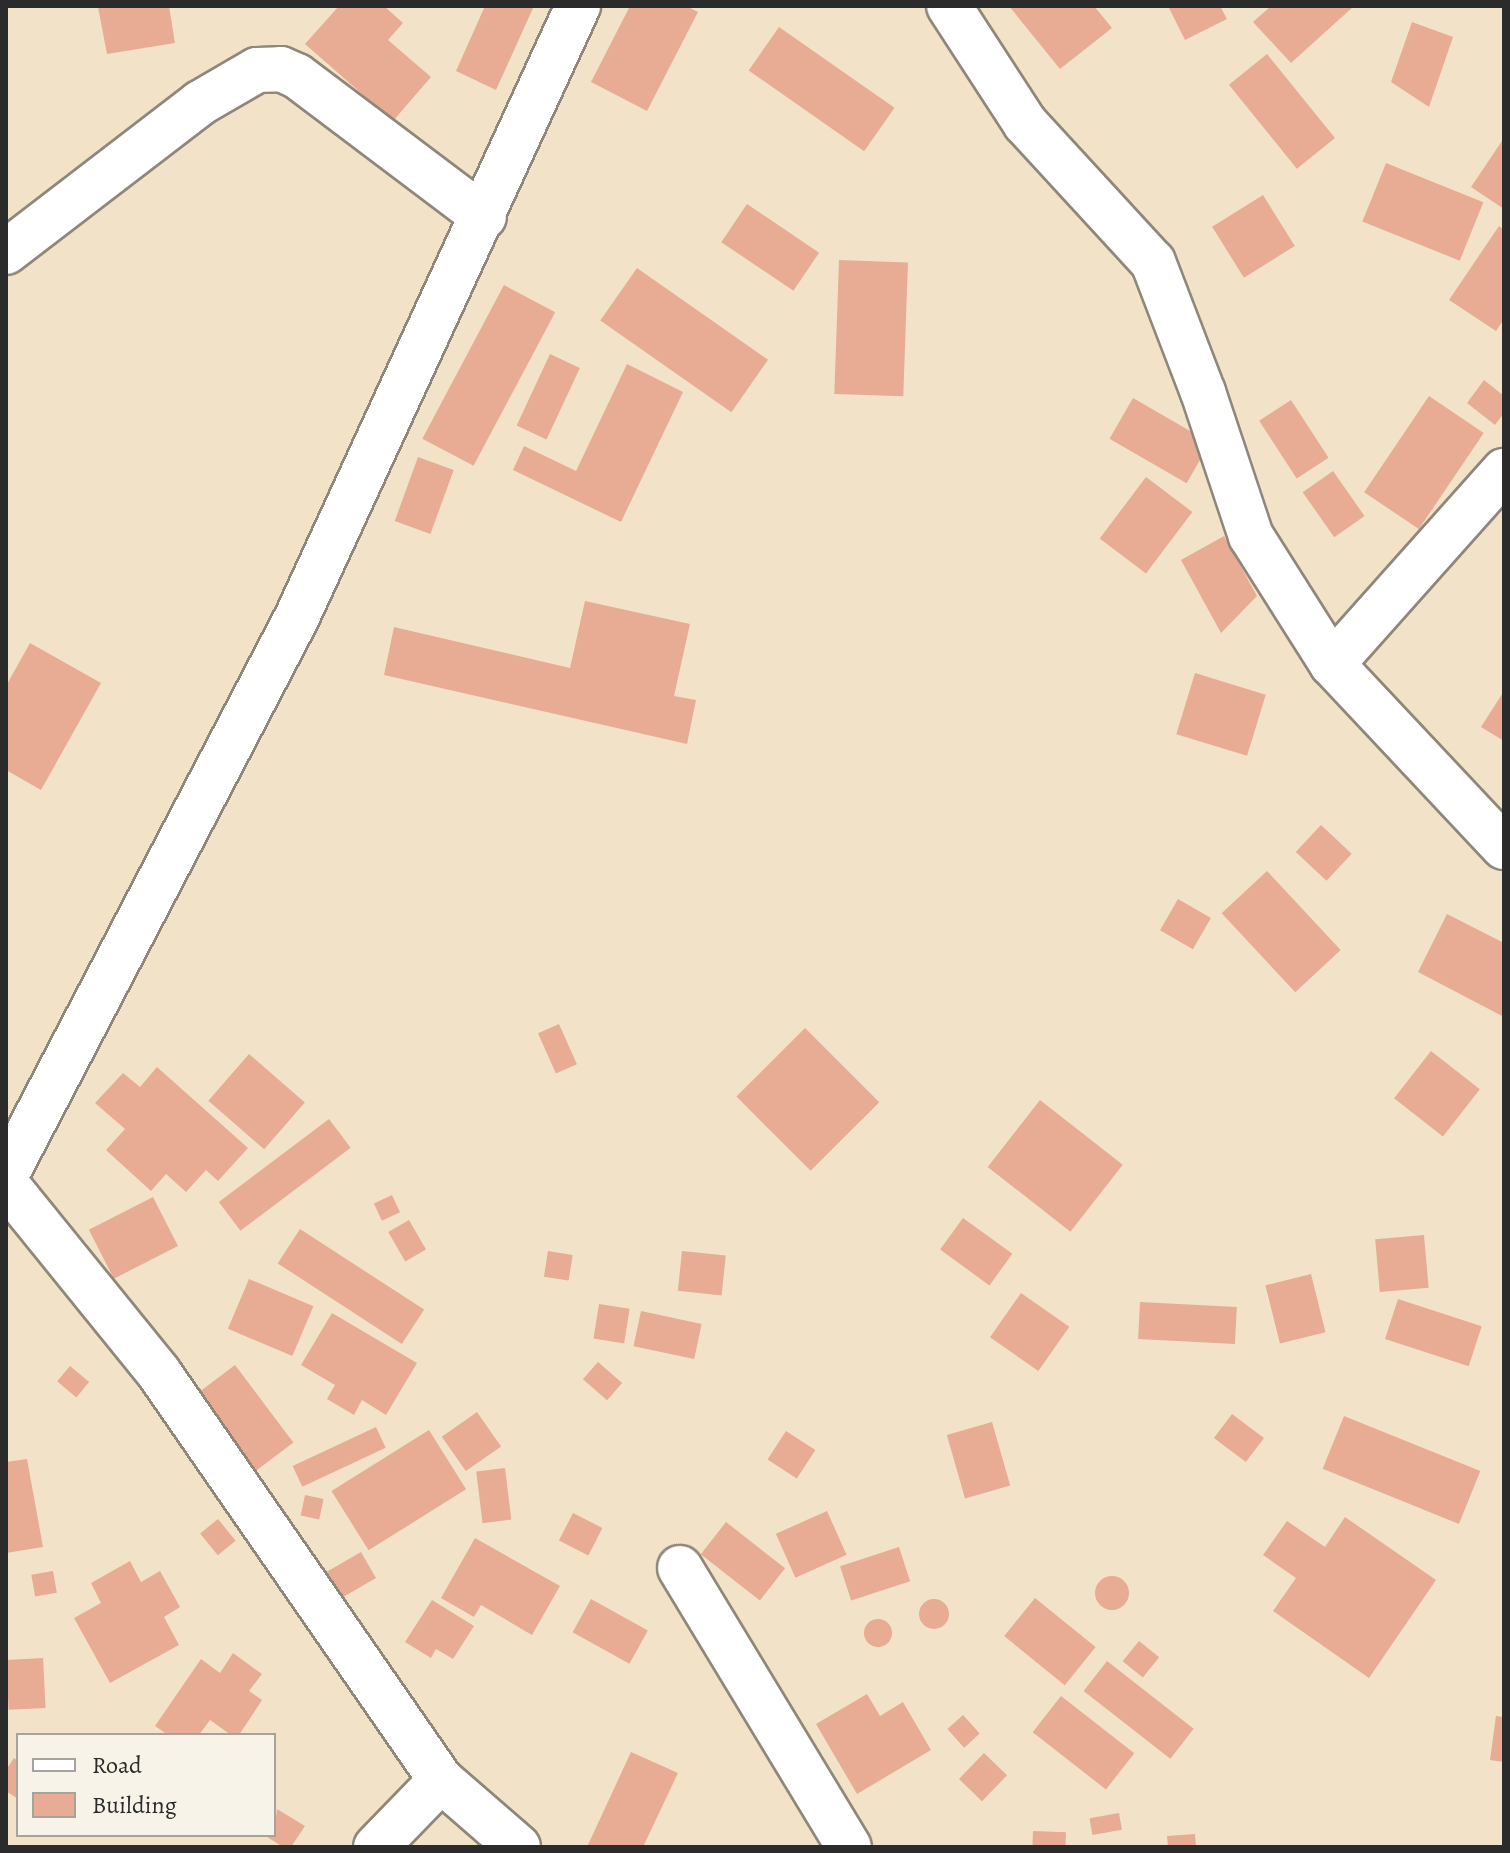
<!DOCTYPE html>
<style>
body{margin:0}
#map{position:relative;width:1510px;height:1853px;overflow:hidden;background:#f2e3c8;font-family:Alegreya,serif}
div>[style]{position:absolute}
[style*='--x']{left:calc(var(--x)*1px);top:calc(var(--y)*1px);width:calc(var(--w)*1px);rotate:calc(var(--a)*1deg)}
.building>*{inset:0;background:#e7ac93;transform-origin:0 0}
.round{border-radius:50%}
.roads{filter:drop-shadow(2px 0 #8e877a) drop-shadow(-2px 0 #8e877a) drop-shadow(0 2px #8e877a) drop-shadow(0 -2px #8e877a)}
.street>*{height:44px;margin:-22px;padding:0 22px;transform-origin:22px;border-radius:22px;background:#fff}
span{translate:-50% -50%;white-space:nowrap;text-align:center;line-height:1.15;-webkit-text-stroke:6px #f7f3e8;paint-order:stroke}
.frame{position:absolute;inset:0;border:8px solid #2b2b2b;pointer-events:none}
.legend{position:absolute;left:16px;top:1733px;width:260px;height:104px;box-sizing:border-box;background:#f7f3e8;border:2px solid #a5a39c;margin:0;padding:10px 14px;list-style:none;font-size:24px;color:#2b2b2b}
.legend li{display:flex;align-items:center;gap:16px;height:40px}
.legend b{width:40px;border:2px solid #a5a39c}
</style>
<div id="map">
<div class="building">
<div style="clip-path:polygon(169px 6px,175px 43px,107px 54px,98px 7px)"></div>
<div style="clip-path:polygon(339px 6px,384px 6px,403px 23px,388px 40px,431px 77px,393px 121px,305px 44px)"></div>
<div style="clip-path:polygon(485px 6px,534px 6px,496px 90px,456px 71px)"></div>
<div style="clip-path:polygon(630px 6px,686px 6px,698px 12px,647px 111px,591px 82px)"></div>
<div style="clip-path:polygon(1009px 6px,1094px 6px,1112px 28px,1060px 69px)"></div>
<div style="clip-path:polygon(1168px 6px,1220px 6px,1227px 19px,1185px 40px)"></div>
<div style="clip-path:polygon(1271px 6px,1354px 6px,1291px 63px,1253px 22px)"></div>
<div style="clip-path:polygon(1412px 22px,1453px 37px,1429px 107px,1391px 82px)"></div>
<div style="left:779px;top:27px;width:141px;height:53px;rotate:35deg"></div>
<div style="left:1267px;top:54px;width:108px;height:49px;rotate:51deg"></div>
<div style="clip-path:polygon(1504px 138px,1504px 209px,1471px 187px)"></div>
<div style="left:1386px;top:163px;width:105px;height:63px;rotate:22deg"></div>
<div style="left:1263px;top:195px;width:60px;height:60px;rotate:58deg"></div>
<div style="left:747px;top:204px;width:87px;height:46px;rotate:34deg"></div>
<div style="clip-path:polygon(1499px 226px,1504px 230px,1504px 319px,1496px 331px,1449px 300px)"></div>
<div style="left:839px;top:260px;width:69px;height:134px;rotate:2deg"></div>
<div style="left:637px;top:268px;width:160px;height:64px;rotate:35deg"></div>
<div style="left:504px;top:285px;width:58px;height:174px;rotate:28deg"></div>
<div style="left:550px;top:354px;width:33px;height:79px;rotate:25deg"></div>
<div style="clip-path:polygon(627px 364px,683px 392px,621px 522px,513px 470px,524px 446px,576px 471px)"></div>
<div style="clip-path:polygon(1484px 380px,1504px 396px,1504px 413px,1495px 425px,1467px 403px)"></div>
<div style="left:1429px;top:396px;width:66px;height:116px;rotate:34deg"></div>
<div style="left:1133px;top:398px;width:89px;height:47px;rotate:30deg"></div>
<div style="left:1291px;top:400px;width:69px;height:38px;rotate:57deg"></div>
<div style="left:418px;top:457px;width:38px;height:68px;rotate:20deg"></div>
<div style="left:1333px;top:471px;width:55px;height:37px;rotate:55deg"></div>
<div style="left:1146px;top:477px;width:58px;height:77px;rotate:37deg"></div>
<div style="clip-path:polygon(1224px 536px,1257px 596px,1221px 633px,1181px 560px)"></div>
<div style="clip-path:polygon(585px 601px,690px 624px,674px 696px,696px 700px,687px 744px,384px 675px,394px 627px,570px 668px)"></div>
<div style="clip-path:polygon(30px 643px,101px 683px,41px 790px,6px 770px,6px 686px)"></div>
<div style="left:1195px;top:673px;width:74px;height:64px;rotate:17deg"></div>
<div style="clip-path:polygon(1504px 691px,1504px 741px,1481px 727px)"></div>
<div style="left:1321px;top:825px;width:42px;height:37px;rotate:43deg"></div>
<div style="left:1267px;top:871px;width:108px;height:62px;rotate:47deg"></div>
<div style="left:1178px;top:899px;width:38px;height:36px;rotate:30deg"></div>
<div style="clip-path:polygon(1447px 914px,1504px 943px,1504px 1017px,1418px 972px)"></div>
<div style="left:559px;top:1024px;width:44px;height:23px;rotate:66deg"></div>
<div style="left:805px;top:1028px;width:105px;height:97px;rotate:45deg"></div>
<div style="left:1431px;top:1051px;width:62px;height:60px;rotate:38deg"></div>
<div style="left:249px;top:1054px;width:74px;height:62px;rotate:41deg"></div>
<div style="clip-path:polygon(157px 1067px,248px 1148px,218px 1181px,206px 1170px,186px 1192px,166px 1174px,151px 1191px,106px 1150px,125px 1129px,95px 1103px,123px 1073px,140px 1087px)"></div>
<div style="left:1040px;top:1100px;width:105px;height:85px;rotate:38deg"></div>
<div style="left:329px;top:1119px;width:36px;height:138px;rotate:53deg"></div>
<div style="left:392px;top:1195px;width:19px;height:20px;rotate:65deg"></div>
<div style="left:153px;top:1197px;width:55px;height:72px;rotate:63deg"></div>
<div style="left:963px;top:1218px;width:61px;height:39px;rotate:36deg"></div>
<div style="left:409px;top:1220px;width:34px;height:24px;rotate:60deg"></div>
<div style="left:300px;top:1229px;width:148px;height:41px;rotate:33deg"></div>
<div style="left:1424px;top:1235px;width:53px;height:49px;rotate:85deg"></div>
<div style="left:548px;top:1251px;width:25px;height:26px;rotate:9deg"></div>
<div style="left:682px;top:1251px;width:44px;height:40px;rotate:6deg"></div>
<div style="left:1311px;top:1274px;width:60px;height:47px;rotate:76deg"></div>
<div style="left:249px;top:1279px;width:70px;height:54px;rotate:23deg"></div>
<div style="left:1021px;top:1293px;width:59px;height:54px;rotate:35deg"></div>
<div style="left:1398px;top:1299px;width:88px;height:42px;rotate:18deg"></div>
<div style="left:1140px;top:1302px;width:97px;height:37px;rotate:3deg"></div>
<div style="left:599px;top:1304px;width:31px;height:35px;rotate:9deg"></div>
<div style="left:641px;top:1311px;width:62px;height:36px;rotate:12deg"></div>
<div style="clip-path:polygon(332px 1313px,417px 1363px,386px 1415px,362px 1400px,354px 1415px,327px 1399px,335px 1385px,301px 1365px)"></div>
<div style="left:598px;top:1362px;width:32px;height:23px;rotate:41deg"></div>
<div style="left:235px;top:1365px;width:97px;height:54px;rotate:53deg"></div>
<div style="left:70px;top:1366px;width:25px;height:20px;rotate:40deg"></div>
<div style="left:477px;top:1412px;width:42px;height:43px;rotate:55deg"></div>
<div style="left:1232px;top:1414px;width:40px;height:30px;rotate:37deg"></div>
<div style="left:1344px;top:1416px;width:147px;height:57px;rotate:22deg"></div>
<div style="left:992px;top:1422px;width:66px;height:47px;rotate:74deg"></div>
<div style="left:376px;top:1427px;width:23px;height:92px;rotate:65deg"></div>
<div style="left:429px;top:1430px;width:70px;height:115px;rotate:58deg"></div>
<div style="left:786px;top:1431px;width:35px;height:34px;rotate:33deg"></div>
<div style="clip-path:polygon(27px 1459px,43px 1547px,6px 1553px,6px 1462px)"></div>
<div style="left:505px;top:1468px;width:52px;height:29px;rotate:83deg"></div>
<div style="left:305px;top:1495px;width:19px;height:21px;rotate:12deg"></div>
<div style="left:827px;top:1511px;width:48px;height:56px;rotate:66deg"></div>
<div style="left:573px;top:1513px;width:33px;height:31px;rotate:27deg"></div>
<div style="clip-path:polygon(1345px 1517px,1436px 1580px,1369px 1678px,1273px 1611px,1296px 1578px,1263px 1555px,1287px 1521px,1325px 1547px)"></div>
<div style="left:218px;top:1519px;width:28px;height:23px;rotate:51deg"></div>
<div style="left:726px;top:1522px;width:75px;height:41px;rotate:38deg"></div>
<div style="clip-path:polygon(475px 1538px,560px 1586px,532px 1635px,481px 1605px,474px 1617px,441px 1598px)"></div>
<div style="left:899px;top:1547px;width:36px;height:62px;rotate:72deg"></div>
<div style="left:361px;top:1552px;width:30px;height:40px;rotate:60deg"></div>
<div style="clip-path:polygon(130px 1561px,141px 1582px,160px 1571px,180px 1607px,164px 1617px,179px 1645px,110px 1683px,74px 1618px,101px 1603px,91px 1583px)"></div>
<div style="left:53px;top:1571px;width:22px;height:22px;rotate:80deg"></div>
<div class="round" style="left:1095px;top:1576px;width:34px;height:34px"></div>
<div style="left:1035px;top:1598px;width:78px;height:49px;rotate:39deg"></div>
<div style="left:591px;top:1599px;width:65px;height:38px;rotate:29deg"></div>
<div class="round" style="left:919px;top:1599px;width:30px;height:30px"></div>
<div style="clip-path:polygon(432px 1600px,474px 1626px,453px 1659px,436px 1649px,431px 1658px,405px 1642px)"></div>
<div class="round" style="left:864px;top:1619px;width:28px;height:28px"></div>
<div style="left:1139px;top:1641px;width:26px;height:26px;rotate:39deg"></div>
<div style="clip-path:polygon(233px 1653px,262px 1674px,249px 1691px,262px 1700px,239px 1735px,231px 1735px,210px 1720px,199px 1735px,168px 1735px,155px 1726px,201px 1659px,220px 1673px)"></div>
<div style="left:43px;top:1658px;width:50px;height:37px;rotate:87deg"></div>
<div style="left:1107px;top:1661px;width:110px;height:38px;rotate:38deg"></div>
<div style="clip-path:polygon(867px 1694px,880px 1716px,903px 1702px,931px 1750px,857px 1794px,816px 1724px)"></div>
<div style="left:1061px;top:1696px;width:93px;height:46px;rotate:38deg"></div>
<div style="left:963px;top:1715px;width:25px;height:21px;rotate:48deg"></div>
<div style="clip-path:polygon(1496px 1716px,1504px 1717px,1504px 1762px,1490px 1760px)"></div>
<div style="clip-path:polygon(631px 1752px,678px 1773px,643px 1847px,587px 1847px)"></div>
<div style="left:984px;top:1753px;width:32px;height:36px;rotate:44deg"></div>
<div style="clip-path:polygon(14px 1758px,18px 1761px,18px 1799px,6px 1791px,6px 1770px)"></div>
<div style="clip-path:polygon(277px 1809px,305px 1826px,291px 1847px,283px 1847px,264px 1835px,274px 1835px)"></div>
<div style="left:1119px;top:1813px;width:17px;height:30px;rotate:80deg"></div>
<div style="left:1033px;top:1831px;width:33px;height:16px;rotate:2deg"></div>
<div style="clip-path:polygon(1195px 1834px,1196px 1847px,1168px 1847px,1167px 1836px)"></div>
</div>
<div class="roads">
<div class="street">
<div style="--x:949;--y:6;--w:140;--a:57"></div>
<div style="--x:1025;--y:123;--w:189;--a:47.4"></div>
<div style="--x:1153;--y:262;--w:139;--a:69"></div>
<div style="--x:1203;--y:392;--w:152;--a:71.6"></div>
<div style="--x:1251;--y:536;--w:151;--a:57.7"></div>
<div style="--x:1332;--y:664;--w:251;--a:46.8"></div>
<div style="--x:6;--y:252;--w:245;--a:-37.5"></div>
<div style="--x:200;--y:103;--w:66;--a:-30.1"></div>
<div style="--x:257;--y:70;--w:24;--a:-2"></div>
<div style="--x:281;--y:69;--w:17;--a:24"></div>
<div style="--x:297;--y:76;--w:234;--a:37"></div>
<div style="--x:1332;--y:664;--w:259;--a:-48.3"></div>
<div style="--x:6;--y:1175;--w:629;--a:-62.46"></div>
<div style="--x:297;--y:617;--w:673;--a:-65.3"></div>
<div style="--x:6;--y:1184;--w:243;--a:51"></div>
<div style="--x:159;--y:1373;--w:495;--a:55.3"></div>
<div style="--x:441;--y:1780;--w:102;--a:41"></div>
<div style="--x:680;--y:1568;--w:326;--a:58.8"></div>
<div style="--x:376;--y:1847;--w:93;--a:-45.9"></div>
</div>
</div>
<div class="frame"></div>
<ul class="legend">
<li><b style="height:10px;background:#fff"></b>Road</li>
<li><b style="height:22px;background:#e7ac93"></b>Building</li>
</ul>
</div>
